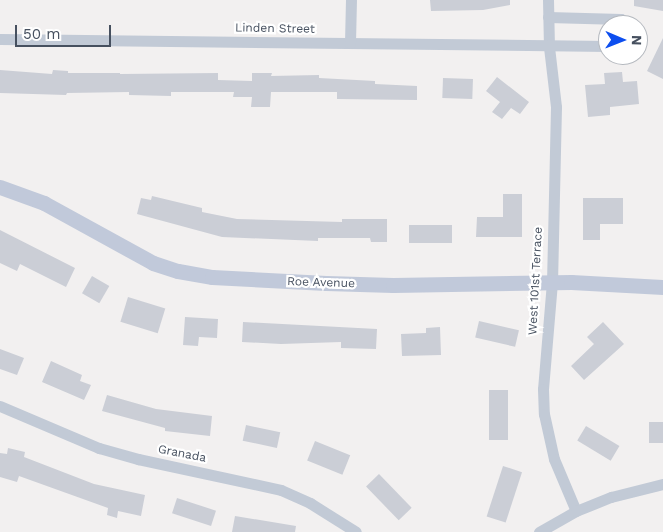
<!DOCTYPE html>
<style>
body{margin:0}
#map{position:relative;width:663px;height:532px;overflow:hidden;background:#f2f0f0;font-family:"Work Sans",sans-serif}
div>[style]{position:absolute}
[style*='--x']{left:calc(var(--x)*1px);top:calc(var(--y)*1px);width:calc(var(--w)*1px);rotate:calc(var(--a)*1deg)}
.building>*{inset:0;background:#cbced6;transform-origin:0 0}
.street>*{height:11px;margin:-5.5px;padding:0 5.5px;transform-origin:5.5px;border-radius:5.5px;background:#c2cad6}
.secondary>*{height:15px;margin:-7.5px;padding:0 7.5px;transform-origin:7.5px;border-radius:7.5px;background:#c1c9da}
span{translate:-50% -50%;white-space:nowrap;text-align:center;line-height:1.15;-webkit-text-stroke:4.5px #fff;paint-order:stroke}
.street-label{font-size:12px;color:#46505f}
.north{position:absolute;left:598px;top:15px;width:50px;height:50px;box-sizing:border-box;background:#fff;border:1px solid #b5b9bf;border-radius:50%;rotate:91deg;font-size:14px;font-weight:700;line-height:20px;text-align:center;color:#46505f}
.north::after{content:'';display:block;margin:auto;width:18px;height:22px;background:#0d4eef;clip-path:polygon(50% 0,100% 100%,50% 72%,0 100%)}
.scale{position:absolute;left:15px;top:25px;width:96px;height:22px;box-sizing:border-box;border:2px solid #46505f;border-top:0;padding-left:6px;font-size:15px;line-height:18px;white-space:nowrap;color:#46505f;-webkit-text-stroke:4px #fff;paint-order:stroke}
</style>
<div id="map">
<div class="building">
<div style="clip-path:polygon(430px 0,510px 0,510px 5px,483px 10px,431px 11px)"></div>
<div style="clip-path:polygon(634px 0,663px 0,663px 11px,634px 6px)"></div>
<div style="clip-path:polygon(663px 38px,663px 79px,647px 71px)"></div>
<div style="clip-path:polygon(0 70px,52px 74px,53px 70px,68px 71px,68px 73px,120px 73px,120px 74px,218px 73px,218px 80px,252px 81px,252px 73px,272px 73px,271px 76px,319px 75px,319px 78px,375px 81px,375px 84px,417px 86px,417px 100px,337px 99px,337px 92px,271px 92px,270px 107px,251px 107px,252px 97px,233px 97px,234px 92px,171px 92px,171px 96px,129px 95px,129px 92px,67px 93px,66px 95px,0 93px)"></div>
<div style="clip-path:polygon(622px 72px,623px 82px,637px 81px,639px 104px,610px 107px,610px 115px,588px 117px,585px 85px,605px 84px,604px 73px)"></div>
<div style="clip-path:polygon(497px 77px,529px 102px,520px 114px,511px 108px,502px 119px,492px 112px,500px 102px,486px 91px)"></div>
<div style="left:443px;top:78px;width:30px;height:20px;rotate:2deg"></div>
<div style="clip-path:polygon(503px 194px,522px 194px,522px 237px,476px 237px,477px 217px,503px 217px)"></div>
<div style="clip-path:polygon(152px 196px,202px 208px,202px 212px,237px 219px,342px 222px,342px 219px,387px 219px,387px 242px,371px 242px,370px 238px,318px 238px,318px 241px,222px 237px,137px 214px,141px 198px,151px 200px)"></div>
<div style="clip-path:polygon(583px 198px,623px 198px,623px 224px,600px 224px,600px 240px,583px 240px)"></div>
<div style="left:409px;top:225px;width:43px;height:18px"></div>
<div style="clip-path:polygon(0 230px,75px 268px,66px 287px,20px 264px,17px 271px,0 263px)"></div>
<div style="left:92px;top:276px;width:20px;height:20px;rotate:30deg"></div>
<div style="left:128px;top:297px;width:39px;height:26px;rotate:17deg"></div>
<div style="clip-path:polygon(185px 317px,218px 319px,217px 338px,199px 337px,198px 346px,183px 345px)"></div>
<div style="left:479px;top:321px;width:41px;height:17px;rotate:13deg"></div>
<div style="clip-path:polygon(243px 322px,377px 329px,376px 349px,341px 348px,341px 342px,281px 344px,242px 342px)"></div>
<div style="clip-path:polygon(603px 322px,624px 344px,584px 380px,571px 366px,594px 344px,587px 337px)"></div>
<div style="clip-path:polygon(440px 327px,441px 355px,402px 356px,401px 334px,426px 333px,426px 328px)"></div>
<div style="clip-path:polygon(0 349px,24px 358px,17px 375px,0 369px)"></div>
<div style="clip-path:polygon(51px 361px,82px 375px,80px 381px,91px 385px,84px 400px,42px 382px)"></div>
<div style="left:489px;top:390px;width:19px;height:50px"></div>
<div style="clip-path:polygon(107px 395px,156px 409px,212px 416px,210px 436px,165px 431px,165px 428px,102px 411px)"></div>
<div style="left:663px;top:422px;width:21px;height:14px;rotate:90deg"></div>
<div style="left:246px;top:425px;width:35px;height:16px;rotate:12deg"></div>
<div style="left:586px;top:426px;width:39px;height:17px;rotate:31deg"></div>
<div style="left:315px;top:441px;width:38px;height:21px;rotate:22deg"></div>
<div style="clip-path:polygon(8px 448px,25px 452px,24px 457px,94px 484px,145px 495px,141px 516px,118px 511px,117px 518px,107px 515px,108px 508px,19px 476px,17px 482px,0 477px,0 453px,7px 454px)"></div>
<div style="left:503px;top:466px;width:20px;height:53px;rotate:18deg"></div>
<div style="left:379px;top:474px;width:47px;height:18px;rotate:46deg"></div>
<div style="left:177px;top:498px;width:41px;height:16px;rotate:18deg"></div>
<div style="clip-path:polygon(235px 516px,296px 526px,295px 532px,232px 532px)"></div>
</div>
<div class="street">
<div style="--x:548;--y:0;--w:47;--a:88.8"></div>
<div style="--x:549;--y:47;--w:60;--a:83.3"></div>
<div style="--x:556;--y:107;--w:175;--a:91.3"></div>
<div style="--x:552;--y:282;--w:107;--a:94.8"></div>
<div style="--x:543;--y:389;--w:25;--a:88"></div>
<div style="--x:544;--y:414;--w:46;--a:77.5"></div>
<div style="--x:554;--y:459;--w:56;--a:67.1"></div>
<div style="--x:548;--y:17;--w:73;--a:1.6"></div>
<div style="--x:621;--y:19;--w:7;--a:63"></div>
<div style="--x:0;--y:39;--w:608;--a:0.66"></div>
<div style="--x:350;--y:43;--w:43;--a:-88.7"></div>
<div style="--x:0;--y:406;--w:108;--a:23"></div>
<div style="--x:99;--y:448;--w:41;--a:15.8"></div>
<div style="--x:138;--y:459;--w:146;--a:12.2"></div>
<div style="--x:281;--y:490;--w:32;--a:24"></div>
<div style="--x:310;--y:503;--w:54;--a:32.2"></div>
<div style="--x:539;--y:532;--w:43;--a:-29.6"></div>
<div style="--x:576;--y:511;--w:38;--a:-22"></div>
<div style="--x:611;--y:497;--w:54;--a:-14"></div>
</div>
<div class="secondary">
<div style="--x:0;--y:187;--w:47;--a:20"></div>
<div style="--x:44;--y:203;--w:124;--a:28.8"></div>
<div style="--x:153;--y:263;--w:26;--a:18"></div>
<div style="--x:178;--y:271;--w:35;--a:10"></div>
<div style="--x:212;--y:277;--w:114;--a:3"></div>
<div style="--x:326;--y:283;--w:67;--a:1.7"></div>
<div style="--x:393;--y:285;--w:178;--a:-1"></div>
<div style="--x:571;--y:282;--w:92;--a:3.1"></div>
</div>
<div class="street-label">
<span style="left:275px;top:29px;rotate:1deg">Linden Street</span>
<span style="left:536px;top:281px;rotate:-87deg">West 101st Terrace</span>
<span style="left:321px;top:283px;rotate:2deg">Roe Avenue</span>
<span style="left:182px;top:454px;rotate:11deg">Granada</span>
</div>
<div class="north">N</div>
<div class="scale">50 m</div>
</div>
